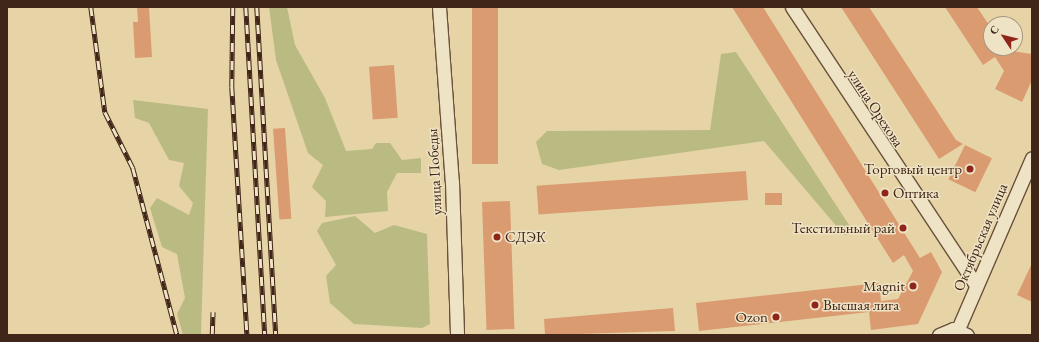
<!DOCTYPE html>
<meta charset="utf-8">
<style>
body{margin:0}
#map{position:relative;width:1039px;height:342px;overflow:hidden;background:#e6d4a6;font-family:"EB Garamond",serif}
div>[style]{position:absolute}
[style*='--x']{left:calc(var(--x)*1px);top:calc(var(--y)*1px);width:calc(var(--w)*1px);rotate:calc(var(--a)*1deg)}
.green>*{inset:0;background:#babb83}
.building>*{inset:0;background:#db9b71;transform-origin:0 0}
.roads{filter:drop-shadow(1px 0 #6a513c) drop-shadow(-1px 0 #6a513c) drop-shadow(0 1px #6a513c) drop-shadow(0 -1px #6a513c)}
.minor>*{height:13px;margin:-6.5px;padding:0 6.5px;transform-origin:6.5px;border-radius:6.5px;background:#efe3c5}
.rail>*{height:4.5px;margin-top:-2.25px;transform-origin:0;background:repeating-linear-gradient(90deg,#efe3c5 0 9px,#402519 0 18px);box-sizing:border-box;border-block:1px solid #402519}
.dots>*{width:11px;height:11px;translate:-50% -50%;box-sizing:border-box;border:2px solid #efe3c5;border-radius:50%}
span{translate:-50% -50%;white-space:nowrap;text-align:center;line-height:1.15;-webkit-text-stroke:3px #efe3c5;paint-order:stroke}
.street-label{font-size:15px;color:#402519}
.poi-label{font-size:15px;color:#402519}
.right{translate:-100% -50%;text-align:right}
.left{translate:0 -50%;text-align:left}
.frame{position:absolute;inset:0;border:8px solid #402519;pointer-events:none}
.north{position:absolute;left:983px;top:16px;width:40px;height:40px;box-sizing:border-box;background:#efe3c5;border:1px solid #a99780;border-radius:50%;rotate:305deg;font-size:11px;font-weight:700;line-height:16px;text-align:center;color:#402519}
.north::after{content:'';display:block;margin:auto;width:14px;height:18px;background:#8f2418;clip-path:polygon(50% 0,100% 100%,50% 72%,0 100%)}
</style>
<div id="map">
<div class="green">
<div style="clip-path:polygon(269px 7px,287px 7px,295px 45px,325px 98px,346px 151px,372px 149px,376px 143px,390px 143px,402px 160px,421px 158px,421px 173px,397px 173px,387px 192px,388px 211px,325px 217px,326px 201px,312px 187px,323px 165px,308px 153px,276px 60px)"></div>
<div style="clip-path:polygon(736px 52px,855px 234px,844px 235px,764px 141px,559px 170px,542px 164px,536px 142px,547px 131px,710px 130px,721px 54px)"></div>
<div style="clip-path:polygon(133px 100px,208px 109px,201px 335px,183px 335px,177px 314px,185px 298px,177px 254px,162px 247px,150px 208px,157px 198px,189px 215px,193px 203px,179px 186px,184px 163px,169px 160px,149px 123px,135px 118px)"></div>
<div style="clip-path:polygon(355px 216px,375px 233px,394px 225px,427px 234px,430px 324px,422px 328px,354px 324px,330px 303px,326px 276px,336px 265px,317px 231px,322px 223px)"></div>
</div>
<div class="building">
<div style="clip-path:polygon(137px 7px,149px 7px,152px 57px,135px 58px,133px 22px,138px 22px)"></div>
<div style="left:472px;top:7px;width:26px;height:157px"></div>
<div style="clip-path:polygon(732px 7px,763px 7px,920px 258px,931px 252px,942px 272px,918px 324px,871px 330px,869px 312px,699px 331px,696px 303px,879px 283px,881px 301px,898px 299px,913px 271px,904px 255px,893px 263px)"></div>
<div style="clip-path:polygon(841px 7px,869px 7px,956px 140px,963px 144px,939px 159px)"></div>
<div style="clip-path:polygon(945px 7px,977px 7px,991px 28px,991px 48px,1032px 54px,1032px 80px,1022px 102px,995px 89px,1004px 71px,995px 57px,983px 65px)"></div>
<div style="left:394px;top:65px;width:53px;height:25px;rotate:86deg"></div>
<div style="left:285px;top:128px;width:91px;height:12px;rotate:86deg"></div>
<div style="left:965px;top:145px;width:30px;height:38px;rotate:26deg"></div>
<div style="left:746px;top:171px;width:29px;height:210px;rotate:86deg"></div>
<div style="left:782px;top:193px;width:12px;height:17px;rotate:90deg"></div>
<div style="left:510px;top:201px;width:128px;height:28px;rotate:88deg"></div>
<div style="clip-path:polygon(1032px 263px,1032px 302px,1017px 295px)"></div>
<div style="clip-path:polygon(673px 308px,675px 331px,545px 335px,544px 319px)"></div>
</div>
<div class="roads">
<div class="minor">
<div style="--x:439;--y:7;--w:175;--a:85.8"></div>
<div style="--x:452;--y:182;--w:153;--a:88.1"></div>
<div style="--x:792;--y:7;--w:333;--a:56.5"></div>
<div style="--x:958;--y:329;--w:186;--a:-66.6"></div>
<div style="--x:939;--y:335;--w:15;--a:-23"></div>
<div style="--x:953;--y:329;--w:15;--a:23"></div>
</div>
</div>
<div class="rail">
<div style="--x:91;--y:7;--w:106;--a:82.4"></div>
<div style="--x:105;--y:112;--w:63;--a:63.4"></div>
<div style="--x:133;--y:168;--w:173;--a:75.2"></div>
<div style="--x:233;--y:7;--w:80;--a:90.7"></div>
<div style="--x:232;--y:87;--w:248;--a:86.5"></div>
<div style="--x:246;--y:7;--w:329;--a:86.7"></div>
<div style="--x:257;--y:7;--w:329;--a:86.7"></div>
<div style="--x:212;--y:335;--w:23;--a:-88"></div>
</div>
<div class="dots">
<div style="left:970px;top:169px;background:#8f2418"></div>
<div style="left:885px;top:193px;background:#8f2418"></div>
<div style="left:903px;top:228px;background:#8f2418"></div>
<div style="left:497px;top:237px;background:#8f2418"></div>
<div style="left:913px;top:286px;background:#8f2418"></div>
<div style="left:815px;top:305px;background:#8f2418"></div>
<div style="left:776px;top:317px;background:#8f2418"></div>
</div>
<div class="street-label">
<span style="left:876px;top:108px;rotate:57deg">улица Орехова</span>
<span style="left:434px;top:172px;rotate:-93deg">улица Победы</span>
<span style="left:980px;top:237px;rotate:-67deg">Октябрьская улица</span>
</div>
<div class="poi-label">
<span class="right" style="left:962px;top:169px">Торговый центр</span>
<span class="left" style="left:893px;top:193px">Оптика</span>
<span class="right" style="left:895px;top:228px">Текстильный рай</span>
<span class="left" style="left:505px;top:237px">СДЭК</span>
<span class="right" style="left:905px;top:286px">Magnit</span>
<span class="left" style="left:823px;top:305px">Высшая лига</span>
<span class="right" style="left:768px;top:317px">Ozon</span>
</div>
<div class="frame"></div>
<div class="north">С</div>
</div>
